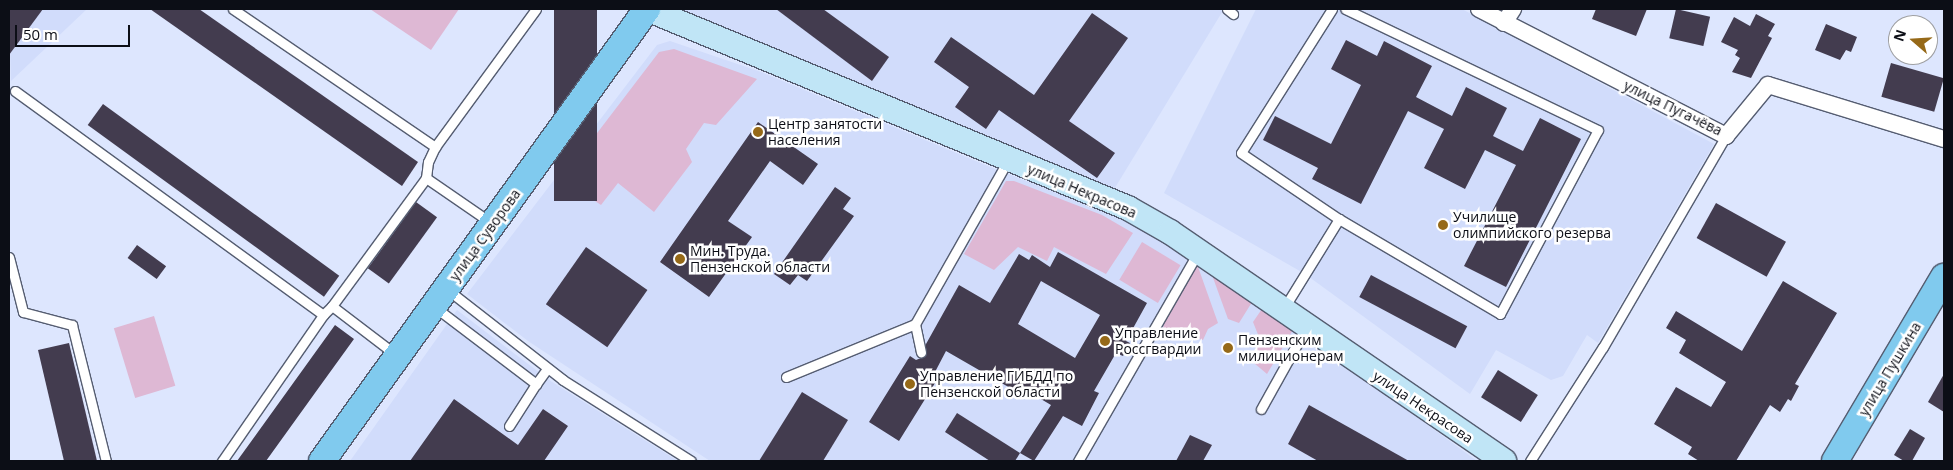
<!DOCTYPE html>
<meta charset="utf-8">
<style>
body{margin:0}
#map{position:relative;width:1953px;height:470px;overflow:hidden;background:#dde6fe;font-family:"Open Sans",sans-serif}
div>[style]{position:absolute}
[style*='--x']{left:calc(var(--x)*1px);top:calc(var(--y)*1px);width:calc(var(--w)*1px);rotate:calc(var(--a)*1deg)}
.built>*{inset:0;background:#d1dcfb}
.green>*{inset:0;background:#deb8d4;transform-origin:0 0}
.building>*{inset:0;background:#433c4f;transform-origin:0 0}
.roads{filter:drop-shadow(1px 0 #555d71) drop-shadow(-1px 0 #555d71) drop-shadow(0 1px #555d71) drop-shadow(0 -1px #555d71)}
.lane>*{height:9px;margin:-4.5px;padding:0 4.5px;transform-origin:4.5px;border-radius:4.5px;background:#fff}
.street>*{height:16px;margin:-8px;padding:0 8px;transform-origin:8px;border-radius:8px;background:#fff}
.secondary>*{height:24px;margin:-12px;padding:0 12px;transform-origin:12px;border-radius:12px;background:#c0e5f6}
.primary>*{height:26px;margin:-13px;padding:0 13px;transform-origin:13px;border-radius:13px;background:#80caee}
.dots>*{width:14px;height:14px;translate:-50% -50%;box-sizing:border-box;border:2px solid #fff;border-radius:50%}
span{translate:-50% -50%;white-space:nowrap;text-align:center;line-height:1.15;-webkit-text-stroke:5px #fff;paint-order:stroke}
.street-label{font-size:14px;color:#0c0e16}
.poi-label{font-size:14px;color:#0c0e16}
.left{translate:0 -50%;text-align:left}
.frame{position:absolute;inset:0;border:10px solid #0c0e16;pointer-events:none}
.north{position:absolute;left:1888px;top:15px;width:50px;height:50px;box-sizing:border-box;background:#fff;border:1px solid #9e9fa2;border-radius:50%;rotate:289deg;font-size:14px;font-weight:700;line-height:20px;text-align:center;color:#0c0e16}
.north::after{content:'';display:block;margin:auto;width:18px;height:22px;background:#966918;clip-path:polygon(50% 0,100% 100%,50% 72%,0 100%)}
.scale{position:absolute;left:15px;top:25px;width:115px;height:22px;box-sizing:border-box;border:2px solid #0c0e16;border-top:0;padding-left:6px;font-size:15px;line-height:18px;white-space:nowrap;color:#0c0e16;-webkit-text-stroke:4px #fff;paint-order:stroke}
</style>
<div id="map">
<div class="built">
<div style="clip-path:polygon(9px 9px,87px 9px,11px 81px)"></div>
<div style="clip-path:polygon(1224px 9px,1113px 191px,681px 10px,681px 9px)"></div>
<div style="clip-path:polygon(1256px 9px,1462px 9px,1714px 144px,1598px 343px,1587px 335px,1563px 376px,1551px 380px,1496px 350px,1470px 394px,1305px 274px,1164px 193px)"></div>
<div style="clip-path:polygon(670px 41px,761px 72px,995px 169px,1106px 211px,1208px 264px,1477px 461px,710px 461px,528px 341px,467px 294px,657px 45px)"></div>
<div style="clip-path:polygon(457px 310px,552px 382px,678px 461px,350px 461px)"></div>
</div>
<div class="green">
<div style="clip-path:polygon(370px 9px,459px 9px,431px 50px)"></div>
<div style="clip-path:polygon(674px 49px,757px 79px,716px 125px,704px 123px,686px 149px,692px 162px,654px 212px,618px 183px,601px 205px,562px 179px,659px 52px)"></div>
<div style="clip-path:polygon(1006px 181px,1014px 181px,1102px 215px,1133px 233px,1106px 274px,1054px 247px,1047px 261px,1018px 247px,994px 270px,964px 254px)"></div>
<div style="left:1142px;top:242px;width:45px;height:44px;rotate:31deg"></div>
<div style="clip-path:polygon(1197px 264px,1218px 323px,1208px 329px,1203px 340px,1163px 329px,1164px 321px)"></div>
<div style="clip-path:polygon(1208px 264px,1254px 299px,1239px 323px,1228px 319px)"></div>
<div style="clip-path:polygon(1264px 306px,1294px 328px,1267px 374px,1254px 363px,1259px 337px,1253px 322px)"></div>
<div style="left:154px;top:316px;width:73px;height:42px;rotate:73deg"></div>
</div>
<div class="building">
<div style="clip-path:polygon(9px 9px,43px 9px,9px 55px)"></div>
<div style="clip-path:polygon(150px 9px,199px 9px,418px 162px,402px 186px)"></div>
<div style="left:554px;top:9px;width:43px;height:192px"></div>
<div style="clip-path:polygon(776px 9px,823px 9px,889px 57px,872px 81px)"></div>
<div style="clip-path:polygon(1596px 9px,1647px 9px,1636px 36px,1592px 19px)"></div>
<div style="left:1676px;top:9px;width:35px;height:30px;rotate:13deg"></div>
<div style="clip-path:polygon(1092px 13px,1128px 38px,1069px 121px,1115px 153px,1097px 178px,999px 110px,986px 129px,955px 107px,969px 87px,934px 62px,951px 37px,1034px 95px)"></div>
<div style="clip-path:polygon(1756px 14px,1775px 24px,1768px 36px,1772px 38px,1751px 78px,1732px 72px,1740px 58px,1735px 55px,1738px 50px,1721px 42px,1734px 17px,1750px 26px)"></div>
<div style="clip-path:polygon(1826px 24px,1857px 37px,1851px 52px,1846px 50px,1840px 60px,1815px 50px)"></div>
<div style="clip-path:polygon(1346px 40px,1377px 56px,1384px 41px,1432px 66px,1416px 97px,1452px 116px,1466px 87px,1507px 108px,1493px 136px,1523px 151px,1540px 118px,1581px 139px,1506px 287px,1464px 266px,1516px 165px,1485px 150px,1465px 189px,1424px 168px,1444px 129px,1408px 111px,1361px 204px,1312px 179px,1318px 168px,1263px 140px,1275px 116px,1331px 144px,1361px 85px,1331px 69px)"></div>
<div style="left:1891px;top:63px;width:55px;height:35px;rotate:16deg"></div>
<div style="left:103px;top:104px;width:292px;height:26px;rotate:36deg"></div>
<div style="clip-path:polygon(758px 122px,818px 164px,803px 185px,770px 161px,728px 221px,752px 237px,709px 297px,660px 262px)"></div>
<div style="clip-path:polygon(835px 187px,851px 198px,843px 209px,854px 216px,807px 281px,798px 275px,790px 285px,774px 274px)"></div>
<div style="left:416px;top:202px;width:26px;height:82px;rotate:36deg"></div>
<div style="left:1716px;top:203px;width:80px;height:40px;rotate:29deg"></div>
<div style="left:137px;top:245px;width:36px;height:16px;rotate:36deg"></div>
<div style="left:586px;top:247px;width:75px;height:70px;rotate:35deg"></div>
<div style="clip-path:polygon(evenodd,1058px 252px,1147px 303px,1126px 341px,1130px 343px,1123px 356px,1116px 353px,1094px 391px,1099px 393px,1082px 426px,1063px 416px,1034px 461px,1020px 453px,1051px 405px,1029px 392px,1026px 397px,946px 351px,935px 372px,940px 375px,899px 441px,869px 422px,910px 356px,916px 360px,926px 356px,926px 344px,959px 285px,990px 303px,1019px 254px,1029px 260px,1032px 255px,1050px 267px,1058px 252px,1041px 281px,1100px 315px,1075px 358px,1018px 324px,1041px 281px)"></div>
<div style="left:1371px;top:275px;width:109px;height:25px;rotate:28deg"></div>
<div style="clip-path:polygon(1783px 281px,1837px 313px,1795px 384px,1799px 386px,1791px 401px,1788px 399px,1780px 412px,1770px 405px,1736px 461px,1699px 461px,1688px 454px,1692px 447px,1654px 424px,1676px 387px,1711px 407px,1726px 382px,1679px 353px,1686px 340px,1666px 328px,1676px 311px,1742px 351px)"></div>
<div style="clip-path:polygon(335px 325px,354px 339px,320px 386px,266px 461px,237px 461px)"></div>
<div style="clip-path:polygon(69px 343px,81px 393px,97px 461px,64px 461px,38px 350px)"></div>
<div style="left:1498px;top:370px;width:47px;height:32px;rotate:32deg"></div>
<div style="clip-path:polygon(1944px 374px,1944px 412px,1928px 402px)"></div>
<div style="clip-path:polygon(802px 392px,848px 420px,823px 461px,759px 461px)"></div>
<div style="clip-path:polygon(454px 399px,518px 445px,543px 409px,568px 426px,544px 461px,410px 461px)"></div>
<div style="clip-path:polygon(1309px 405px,1409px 461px,1318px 461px,1288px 444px)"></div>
<div style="clip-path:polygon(957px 413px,1020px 453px,1015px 461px,990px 461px,945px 432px)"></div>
<div style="clip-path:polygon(1910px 429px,1925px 438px,1912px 461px,1904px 461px,1894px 455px)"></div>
<div style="clip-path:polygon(1190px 435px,1212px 445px,1203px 461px,1176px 461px)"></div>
</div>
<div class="roads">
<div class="lane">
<div style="--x:233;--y:9;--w:245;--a:34.3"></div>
<div style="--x:1227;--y:9;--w:8;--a:40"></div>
<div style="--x:1332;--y:9;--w:170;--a:122.3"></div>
<div style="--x:1241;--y:153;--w:118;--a:34"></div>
<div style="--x:1339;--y:219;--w:187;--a:30.5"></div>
<div style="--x:1500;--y:314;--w:208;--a:-62"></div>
<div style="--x:1598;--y:130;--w:280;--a:-154.4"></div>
<div style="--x:15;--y:91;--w:381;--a:36"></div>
<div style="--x:323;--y:315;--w:13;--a:-45"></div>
<div style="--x:332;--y:306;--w:81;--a:37.4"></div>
<div style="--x:490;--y:222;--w:78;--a:-145.5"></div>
<div style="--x:426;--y:178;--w:16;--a:-83"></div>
<div style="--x:428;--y:162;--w:17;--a:-65"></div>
<div style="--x:435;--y:147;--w:171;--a:-53.8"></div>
<div style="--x:9;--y:257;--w:57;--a:75.7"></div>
<div style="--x:23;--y:312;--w:51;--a:14.9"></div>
<div style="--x:72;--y:325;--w:140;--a:76"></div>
<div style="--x:448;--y:290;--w:146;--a:38"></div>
<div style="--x:563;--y:380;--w:151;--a:32.3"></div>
<div style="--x:332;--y:306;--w:159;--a:-53.7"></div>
<div style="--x:436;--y:308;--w:126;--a:37.2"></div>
<div style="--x:536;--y:384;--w:19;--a:-54"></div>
<div style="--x:1284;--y:308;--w:105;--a:-58.3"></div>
<div style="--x:915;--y:324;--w:29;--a:78"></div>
<div style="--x:786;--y:377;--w:139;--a:-22.3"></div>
<div style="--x:915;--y:324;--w:189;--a:-60.4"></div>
<div style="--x:1261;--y:409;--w:93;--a:-60.9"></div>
<div style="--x:509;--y:426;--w:50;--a:-57.3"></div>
<div style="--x:222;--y:461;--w:178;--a:-55.3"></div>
<div style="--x:1078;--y:461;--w:241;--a:-60.1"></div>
<div style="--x:1530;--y:461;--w:135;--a:-57.4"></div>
<div style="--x:1603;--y:347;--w:244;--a:-59.8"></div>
</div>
<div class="street">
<div style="--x:1479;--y:9;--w:278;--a:27.2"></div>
<div style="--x:1726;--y:136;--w:66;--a:-50.5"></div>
<div style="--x:1768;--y:85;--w:184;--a:17.1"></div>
<div style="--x:1504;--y:23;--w:17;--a:-57"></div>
</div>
<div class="secondary">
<div style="--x:647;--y:9;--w:521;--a:22.48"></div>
<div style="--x:1128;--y:208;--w:48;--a:29.7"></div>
<div style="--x:1170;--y:232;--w:405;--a:34.4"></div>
</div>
<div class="primary">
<div style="--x:322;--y:461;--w:557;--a:-54.28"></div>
<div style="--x:1835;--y:461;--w:214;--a:-59.4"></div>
</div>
</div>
<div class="dots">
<div style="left:758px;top:132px;background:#966918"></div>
<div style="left:1443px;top:225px;background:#966918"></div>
<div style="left:680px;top:259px;background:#966918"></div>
<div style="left:1105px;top:341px;background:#966918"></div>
<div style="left:1228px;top:348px;background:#966918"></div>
<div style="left:910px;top:384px;background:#966918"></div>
</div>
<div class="street-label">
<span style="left:1673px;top:108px;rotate:26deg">улица Пугачёва</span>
<span style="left:1082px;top:191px;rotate:23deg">улица Некрасова</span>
<span style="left:485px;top:235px;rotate:-54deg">улица Суворова</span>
<span style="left:1890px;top:369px;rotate:-59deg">улица Пушкина</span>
<span style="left:1423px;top:407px;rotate:34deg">улица Некрасова</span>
</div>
<div class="poi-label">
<span class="left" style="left:768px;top:132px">Центр занятости<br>населения</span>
<span class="left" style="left:1453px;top:225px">Училище<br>олимпийского резерва</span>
<span class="left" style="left:690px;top:259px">Мин. Труда.<br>Пензенской области</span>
<span class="left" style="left:1115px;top:341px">Управление<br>Россгвардии</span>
<span class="left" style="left:1238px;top:348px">Пензенским<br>милиционерам</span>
<span class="left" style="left:920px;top:384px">Управление ГИБДД по<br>Пензенской области</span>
</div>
<div class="frame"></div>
<div class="north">N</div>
<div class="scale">50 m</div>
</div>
